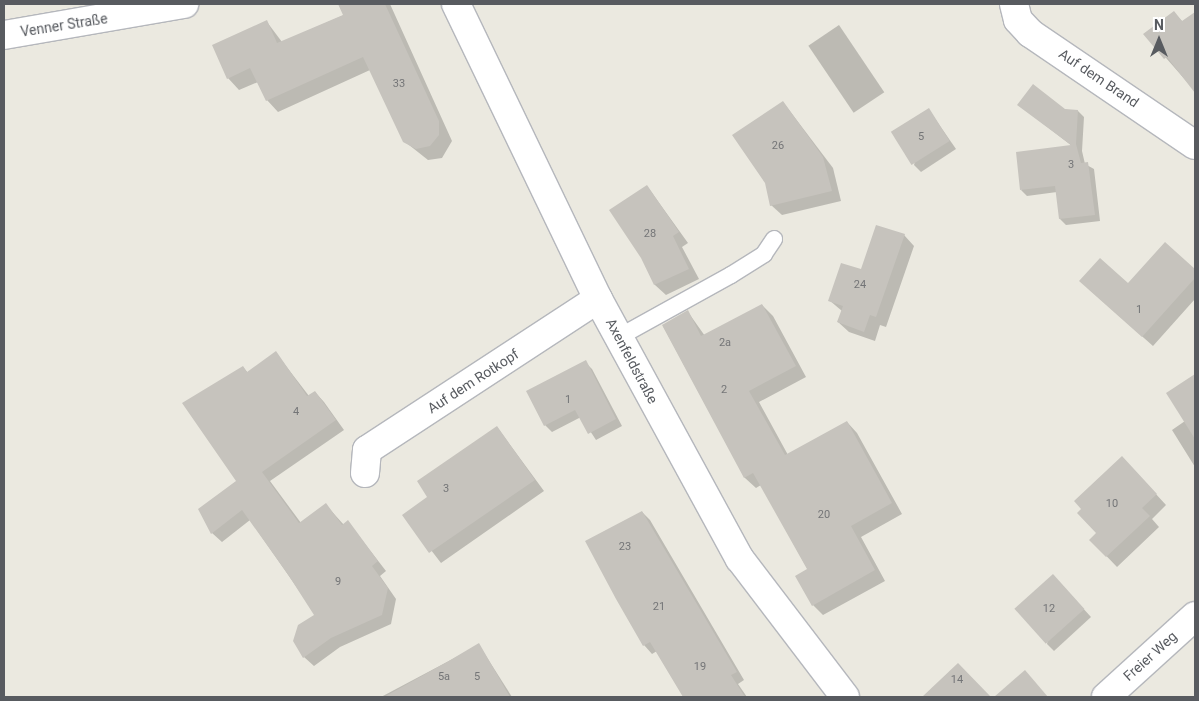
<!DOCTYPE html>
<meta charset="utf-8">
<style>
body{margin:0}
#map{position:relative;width:1199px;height:701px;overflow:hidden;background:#ebe9e0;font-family:Roboto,sans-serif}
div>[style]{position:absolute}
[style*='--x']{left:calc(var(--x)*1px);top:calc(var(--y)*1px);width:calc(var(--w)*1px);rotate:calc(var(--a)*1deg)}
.shadow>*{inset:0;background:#0003;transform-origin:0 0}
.building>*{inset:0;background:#c6c3bd;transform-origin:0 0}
.roads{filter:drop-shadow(1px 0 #b5b7bc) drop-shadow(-1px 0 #b5b7bc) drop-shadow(0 1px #b5b7bc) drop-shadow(0 -1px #b5b7bc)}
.service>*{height:16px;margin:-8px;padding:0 8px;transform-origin:8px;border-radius:8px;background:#fff}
.minor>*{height:28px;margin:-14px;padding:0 14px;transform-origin:14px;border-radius:14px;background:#fff}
span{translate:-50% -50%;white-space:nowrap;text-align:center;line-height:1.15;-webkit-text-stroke:5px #fff;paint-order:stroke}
.number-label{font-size:11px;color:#747577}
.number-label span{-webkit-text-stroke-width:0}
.street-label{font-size:14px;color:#585b60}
.frame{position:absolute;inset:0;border:5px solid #585b60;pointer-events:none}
.north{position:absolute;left:1134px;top:15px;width:50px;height:50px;-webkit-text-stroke:4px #fff;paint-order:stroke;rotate:0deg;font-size:14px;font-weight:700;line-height:20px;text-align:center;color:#585b60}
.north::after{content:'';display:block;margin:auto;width:18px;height:22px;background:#585b60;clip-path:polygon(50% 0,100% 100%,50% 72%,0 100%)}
</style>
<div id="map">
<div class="shadow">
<div style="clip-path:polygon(339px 4px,390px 4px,452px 141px,442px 158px,428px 160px,404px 141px,370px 70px,278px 112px,267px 100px,258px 82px,239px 90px,228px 78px,267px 22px,282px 42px,344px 15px)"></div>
<div style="clip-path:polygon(1174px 13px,1183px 22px,1195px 13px,1195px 91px,1145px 34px)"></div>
<div style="left:839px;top:25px;width:81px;height:37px;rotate:56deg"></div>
<div style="clip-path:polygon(783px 102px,833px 168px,841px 201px,782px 215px,771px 205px)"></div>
<div style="clip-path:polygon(1019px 105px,1078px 111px,1084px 117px,1082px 151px,1085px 164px,1094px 169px,1100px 221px,1066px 225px,1060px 219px,1057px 192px,1027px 196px,1021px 190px,1072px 146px)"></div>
<div style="clip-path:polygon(929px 110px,956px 149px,921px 172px,914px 165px)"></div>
<div style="clip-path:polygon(647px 186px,688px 243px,682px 247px,699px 279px,666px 295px,655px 285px,642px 257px)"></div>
<div style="clip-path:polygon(904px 235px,914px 246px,886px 327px,880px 325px,875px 341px,849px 332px,838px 322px,842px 311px,829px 300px)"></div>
<div style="clip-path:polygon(1165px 244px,1195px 271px,1195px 299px,1153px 346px,1091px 291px,1128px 285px)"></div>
<div style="clip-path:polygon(762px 305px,773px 316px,806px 377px,759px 402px,788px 455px,847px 422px,857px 433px,902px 514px,861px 537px,885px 581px,823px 615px,813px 605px,808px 570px,761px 485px,756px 488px,745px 478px,663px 326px,688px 312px,705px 336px)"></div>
<div style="clip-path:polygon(276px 353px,309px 396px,315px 392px,324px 402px,344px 430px,270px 481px,301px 523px,326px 505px,344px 525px,348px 522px,386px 571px,380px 576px,396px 599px,391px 624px,340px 647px,314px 666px,304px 657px,316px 615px,250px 520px,222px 542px,212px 533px,200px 509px,237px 481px,243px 367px,248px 373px)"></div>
<div style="clip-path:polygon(585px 362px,592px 369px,622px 426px,596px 440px,581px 417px,552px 432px,545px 425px)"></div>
<div style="clip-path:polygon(1194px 377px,1195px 378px,1195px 467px,1172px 430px,1185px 421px)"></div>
<div style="clip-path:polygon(497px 427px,544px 491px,441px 563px,404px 515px,429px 497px)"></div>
<div style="clip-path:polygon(1132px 468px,1166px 505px,1152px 519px,1159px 527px,1117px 567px,1091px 540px,1098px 534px,1083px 509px)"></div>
<div style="clip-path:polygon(642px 512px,650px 520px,744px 680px,738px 684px,747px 697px,685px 697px,657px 651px,652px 654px,644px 645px)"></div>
<div style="clip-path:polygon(1060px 583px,1091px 617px,1054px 651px,1047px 644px)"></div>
<div style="clip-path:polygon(479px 645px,512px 697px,381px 697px)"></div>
<div style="clip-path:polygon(958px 664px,989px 697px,923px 697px)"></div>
</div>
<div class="building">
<div style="clip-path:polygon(338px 4px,385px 4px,439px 121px,439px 135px,430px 146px,416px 149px,403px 142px,363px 57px,266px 101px,250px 68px,227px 79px,212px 45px,267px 20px,277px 43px,343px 15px)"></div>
<div style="clip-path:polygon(1174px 11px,1182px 21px,1195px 12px,1195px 93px,1167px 57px,1164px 59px,1143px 34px)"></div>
<div style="clip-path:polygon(1033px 84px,1065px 109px,1078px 110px,1076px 144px,1081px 163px,1088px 162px,1095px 215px,1059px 219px,1055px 186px,1020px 190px,1016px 152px,1071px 145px,1017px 105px)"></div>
<div style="clip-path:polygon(783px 101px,823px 157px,832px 191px,770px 206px,765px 183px,732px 135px)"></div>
<div style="left:929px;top:108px;width:39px;height:45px;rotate:58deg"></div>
<div style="clip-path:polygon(647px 185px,679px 232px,673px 236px,689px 269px,654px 285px,641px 258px,609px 210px)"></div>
<div style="clip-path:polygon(876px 225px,905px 234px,876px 317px,870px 315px,864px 332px,837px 322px,843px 306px,828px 301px,841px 263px,861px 269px)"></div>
<div style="clip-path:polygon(1165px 242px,1195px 269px,1195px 278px,1142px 337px,1079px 281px,1100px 258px,1128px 283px)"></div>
<div style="clip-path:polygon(762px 304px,796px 366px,749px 391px,785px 455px,847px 421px,892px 503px,851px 526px,875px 570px,812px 606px,795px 576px,807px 569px,753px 473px,744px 478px,662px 325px,688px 310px,701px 336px)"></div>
<div style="clip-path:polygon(276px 351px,307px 396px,315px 391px,336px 420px,262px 472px,299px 523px,326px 503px,342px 525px,348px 520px,378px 561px,372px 566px,388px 588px,382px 615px,331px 638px,303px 658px,293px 641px,298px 625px,314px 615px,289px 576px,242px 510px,211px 534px,198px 509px,236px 481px,182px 403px,243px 366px,247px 372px)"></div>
<div style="clip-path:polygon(586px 360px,616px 419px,588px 434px,575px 410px,544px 426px,526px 391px)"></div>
<div style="clip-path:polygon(1195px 374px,1195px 439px,1166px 393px)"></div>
<div style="clip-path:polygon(497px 426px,535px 480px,429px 553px,402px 515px,427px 497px,417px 481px)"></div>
<div style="clip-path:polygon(1122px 456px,1157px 494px,1142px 508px,1150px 516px,1106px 557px,1089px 540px,1096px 533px,1077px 513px,1081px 509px,1074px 501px)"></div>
<div style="clip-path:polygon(642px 511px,737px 672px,731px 675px,745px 697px,683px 697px,650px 642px,643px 646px,616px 599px,585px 541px)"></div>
<div style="left:1053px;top:574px;width:47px;height:52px;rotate:48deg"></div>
<div style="clip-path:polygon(479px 643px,510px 697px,384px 697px,447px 662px)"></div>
<div style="clip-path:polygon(958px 663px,991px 697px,922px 697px)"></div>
<div style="clip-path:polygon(1025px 670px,1048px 697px,994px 697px)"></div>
</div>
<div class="roads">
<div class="service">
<div style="--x:619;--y:337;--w:128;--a:-29"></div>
<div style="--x:731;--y:275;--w:39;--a:-32"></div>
<div style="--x:764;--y:254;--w:18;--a:-56"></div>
</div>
<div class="minor">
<div style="--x:456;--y:4;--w:327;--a:64.3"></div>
<div style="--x:598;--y:299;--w:296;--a:61.4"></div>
<div style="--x:740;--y:559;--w:173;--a:52.7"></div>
<div style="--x:1014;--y:4;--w:16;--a:76"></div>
<div style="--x:1018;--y:20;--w:18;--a:47"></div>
<div style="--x:1030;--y:33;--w:199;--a:34.2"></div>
<div style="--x:4;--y:35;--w:183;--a:-9.8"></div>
<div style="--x:365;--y:473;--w:23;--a:-85"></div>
<div style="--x:367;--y:450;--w:276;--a:-33.2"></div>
<div style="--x:1106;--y:697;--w:120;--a:-42.3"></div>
</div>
</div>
<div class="number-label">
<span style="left:399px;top:84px">33</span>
<span style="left:921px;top:137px">5</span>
<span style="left:778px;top:146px">26</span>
<span style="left:1071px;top:165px">3</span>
<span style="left:650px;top:234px">28</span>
<span style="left:860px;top:285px">24</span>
<span style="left:1139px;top:310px">1</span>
<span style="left:725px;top:343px">2a</span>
<span style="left:724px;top:390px">2</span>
<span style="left:568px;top:400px">1</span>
<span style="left:296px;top:412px">4</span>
<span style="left:446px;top:489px">3</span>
<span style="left:1112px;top:504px">10</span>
<span style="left:824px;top:515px">20</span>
<span style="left:625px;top:547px">23</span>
<span style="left:338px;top:582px">9</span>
<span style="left:659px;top:607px">21</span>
<span style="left:1049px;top:609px">12</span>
<span style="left:700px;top:667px">19</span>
<span style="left:444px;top:677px">5a</span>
<span style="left:477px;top:677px">5</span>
<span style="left:957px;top:680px">14</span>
</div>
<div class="street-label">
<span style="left:64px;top:25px;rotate:-9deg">Venner Straße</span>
<span style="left:1099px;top:78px;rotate:34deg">Auf dem Brand</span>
<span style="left:632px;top:361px;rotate:62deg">Axenfeldstraße</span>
<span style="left:473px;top:381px;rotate:-33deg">Auf dem Rotkopf</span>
<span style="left:1150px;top:656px;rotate:-42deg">Freier Weg</span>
</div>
<div class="frame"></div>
<div class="north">N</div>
</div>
